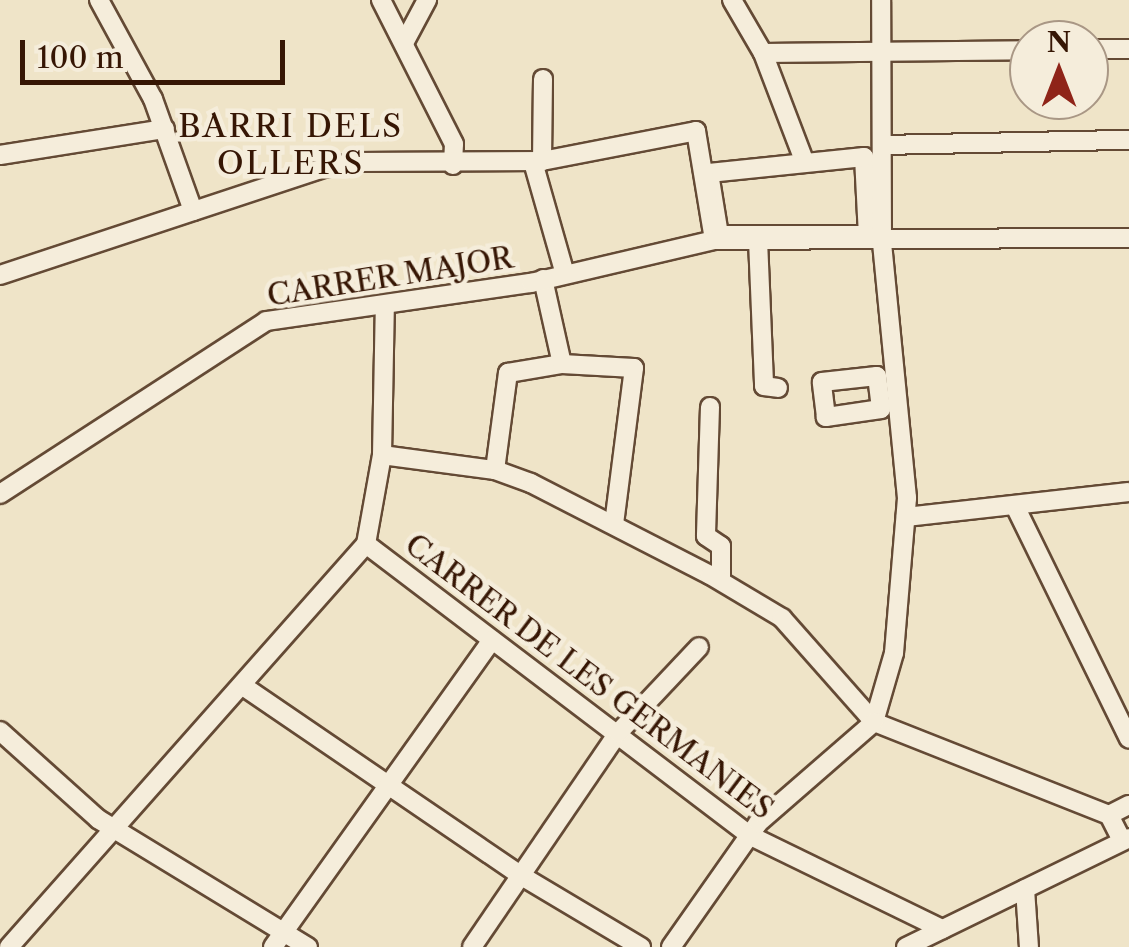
<!DOCTYPE html>
<style>
body{margin:0}
#map{position:relative;width:1129px;height:947px;overflow:hidden;background:#efe4c8;font-family:"Libre Caslon Text",serif}
div>[style]{position:absolute}
[style*='--x']{left:calc(var(--x)*1px);top:calc(var(--y)*1px);width:calc(var(--w)*1px);rotate:calc(var(--a)*1deg)}
.roads{filter:drop-shadow(2px 0 #644a35) drop-shadow(-2px 0 #644a35) drop-shadow(0 2px #644a35) drop-shadow(0 -2px #644a35)}
.minor>*{height:18px;margin:-9px;padding:0 9px;transform-origin:9px;border-radius:9px;background:#f5eddb}
span{translate:-50% -50%;white-space:nowrap;text-align:center;line-height:1.15;-webkit-text-stroke:9px #f5eddb;paint-order:stroke}
.street-label{font-size:30px;color:#361604}
.neighbourhood-label{font-size:32px;color:#361604;letter-spacing:2.5px}
.north{position:absolute;left:1009px;top:20px;width:100px;height:100px;box-sizing:border-box;background:#f5eddb;border:2px solid #a99785;border-radius:50%;rotate:0deg;font-size:28px;font-weight:700;line-height:40px;text-align:center;color:#361604}
.north::after{content:'';display:block;margin:auto;width:35px;height:45px;background:#8f2418;clip-path:polygon(50% 0,100% 100%,50% 72%,0 100%)}
.scale{position:absolute;left:20px;top:40px;width:265px;height:45px;box-sizing:border-box;border:5px solid #361604;border-top:0;padding-left:12px;font-size:30px;line-height:35px;white-space:nowrap;color:#361604;-webkit-text-stroke:8px #f5eddb;paint-order:stroke}
</style>
<div id="map">
<div class="roads">
<div class="minor">
<div style="--x:99;--y:0;--w:113;--a:61.4"></div>
<div style="--x:153;--y:99;--w:119;--a:70.3"></div>
<div style="--x:381;--y:0;--w:161;--a:63.1"></div>
<div style="--x:454;--y:144;--w:21;--a:93"></div>
<div style="--x:732;--y:0;--w:61;--a:59.7"></div>
<div style="--x:763;--y:53;--w:112;--a:69.1"></div>
<div style="--x:404;--y:43;--w:49;--a:-61.9"></div>
<div style="--x:1089;--y:49;--w:40;--a:0"></div>
<div style="--x:763;--y:53;--w:266;--a:-0.6"></div>
<div style="--x:882;--y:145;--w:247;--a:-1.2"></div>
<div style="--x:0;--y:155;--w:167;--a:-9"></div>
<div style="--x:864;--y:157;--w:78;--a:87.1"></div>
<div style="--x:868;--y:235;--w:149;--a:180"></div>
<div style="--x:719;--y:235;--w:63;--a:-99.2"></div>
<div style="--x:709;--y:173;--w:156;--a:-5.9"></div>
<div style="--x:542;--y:161;--w:82;--a:-89.3"></div>
<div style="--x:533;--y:162;--w:116;--a:74.1"></div>
<div style="--x:758;--y:240;--w:146;--a:87.6"></div>
<div style="--x:764;--y:386;--w:14;--a:8"></div>
<div style="--x:0;--y:275;--w:341;--a:-18.3"></div>
<div style="--x:324;--y:168;--w:34;--a:-10"></div>
<div style="--x:357;--y:162;--w:185;--a:-0.3"></div>
<div style="--x:542;--y:161;--w:157;--a:-11"></div>
<div style="--x:696;--y:131;--w:110;--a:80.6"></div>
<div style="--x:543;--y:279;--w:87;--a:77.4"></div>
<div style="--x:877;--y:376;--w:33;--a:83"></div>
<div style="--x:881;--y:409;--w:56;--a:171.7"></div>
<div style="--x:826;--y:417;--w:35;--a:-97"></div>
<div style="--x:822;--y:382;--w:55;--a:-6.2"></div>
<div style="--x:710;--y:407;--w:129;--a:91.8"></div>
<div style="--x:706;--y:536;--w:18;--a:34"></div>
<div style="--x:721;--y:546;--w:34;--a:90"></div>
<div style="--x:382;--y:455;--w:114;--a:7.6"></div>
<div style="--x:495;--y:470;--w:38;--a:20"></div>
<div style="--x:531;--y:483;--w:201;--a:27.2"></div>
<div style="--x:710;--y:575;--w:84;--a:30.8"></div>
<div style="--x:782;--y:618;--w:139;--a:48.5"></div>
<div style="--x:874;--y:722;--w:253;--a:21.6"></div>
<div style="--x:1109;--y:815;--w:28;--a:63"></div>
<div style="--x:495;--y:470;--w:98;--a:-82.4"></div>
<div style="--x:508;--y:373;--w:55;--a:-9.5"></div>
<div style="--x:562;--y:364;--w:72;--a:3.2"></div>
<div style="--x:634;--y:368;--w:158;--a:97.3"></div>
<div style="--x:0;--y:494;--w:317;--a:-33"></div>
<div style="--x:266;--y:321;--w:268;--a:-8.2"></div>
<div style="--x:531;--y:283;--w:188;--a:-13.2"></div>
<div style="--x:714;--y:240;--w:415;--a:-0.3"></div>
<div style="--x:1015;--y:506;--w:259;--a:63.9"></div>
<div style="--x:906;--y:517;--w:224;--a:-6.4"></div>
<div style="--x:366;--y:544;--w:481;--a:37.2"></div>
<div style="--x:749;--y:835;--w:215;--a:26"></div>
<div style="--x:366;--y:544;--w:90;--a:-79.8"></div>
<div style="--x:382;--y:455;--w:150;--a:-88.9"></div>
<div style="--x:243;--y:686;--w:335;--a:34.3"></div>
<div style="--x:520;--y:875;--w:141;--a:30.8"></div>
<div style="--x:874;--y:722;--w:72;--a:-73.8"></div>
<div style="--x:894;--y:653;--w:156;--a:-85.2"></div>
<div style="--x:907;--y:498;--w:257;--a:-95.6"></div>
<div style="--x:882;--y:242;--w:242;--a:-90.2"></div>
<div style="--x:0;--y:731;--w:132;--a:41.9"></div>
<div style="--x:98;--y:819;--w:246;--a:31.4"></div>
<div style="--x:1109;--y:815;--w:22;--a:-27"></div>
<div style="--x:1025;--y:889;--w:58;--a:86.1"></div>
<div style="--x:9;--y:947;--w:538;--a:-48.46"></div>
<div style="--x:273;--y:947;--w:377;--a:-54.5"></div>
<div style="--x:472;--y:947;--w:259;--a:-55.7"></div>
<div style="--x:618;--y:733;--w:118;--a:-46.7"></div>
<div style="--x:671;--y:947;--w:151;--a:-54.9"></div>
<div style="--x:758;--y:823;--w:154;--a:-41"></div>
<div style="--x:906;--y:947;--w:248;--a:-26"></div>
</div>
</div>
<div class="street-label">
<span style="left:390px;top:277px;rotate:-9deg">CARRER MAJOR</span>
<span style="left:589px;top:677px;rotate:37deg">CARRER DE LES GERMANIES</span>
</div>
<div class="neighbourhood-label">
<span style="left:291px;top:145px">BARRI DELS<br>OLLERS</span>
</div>
<div class="north">N</div>
<div class="scale">100 m</div>
</div>
